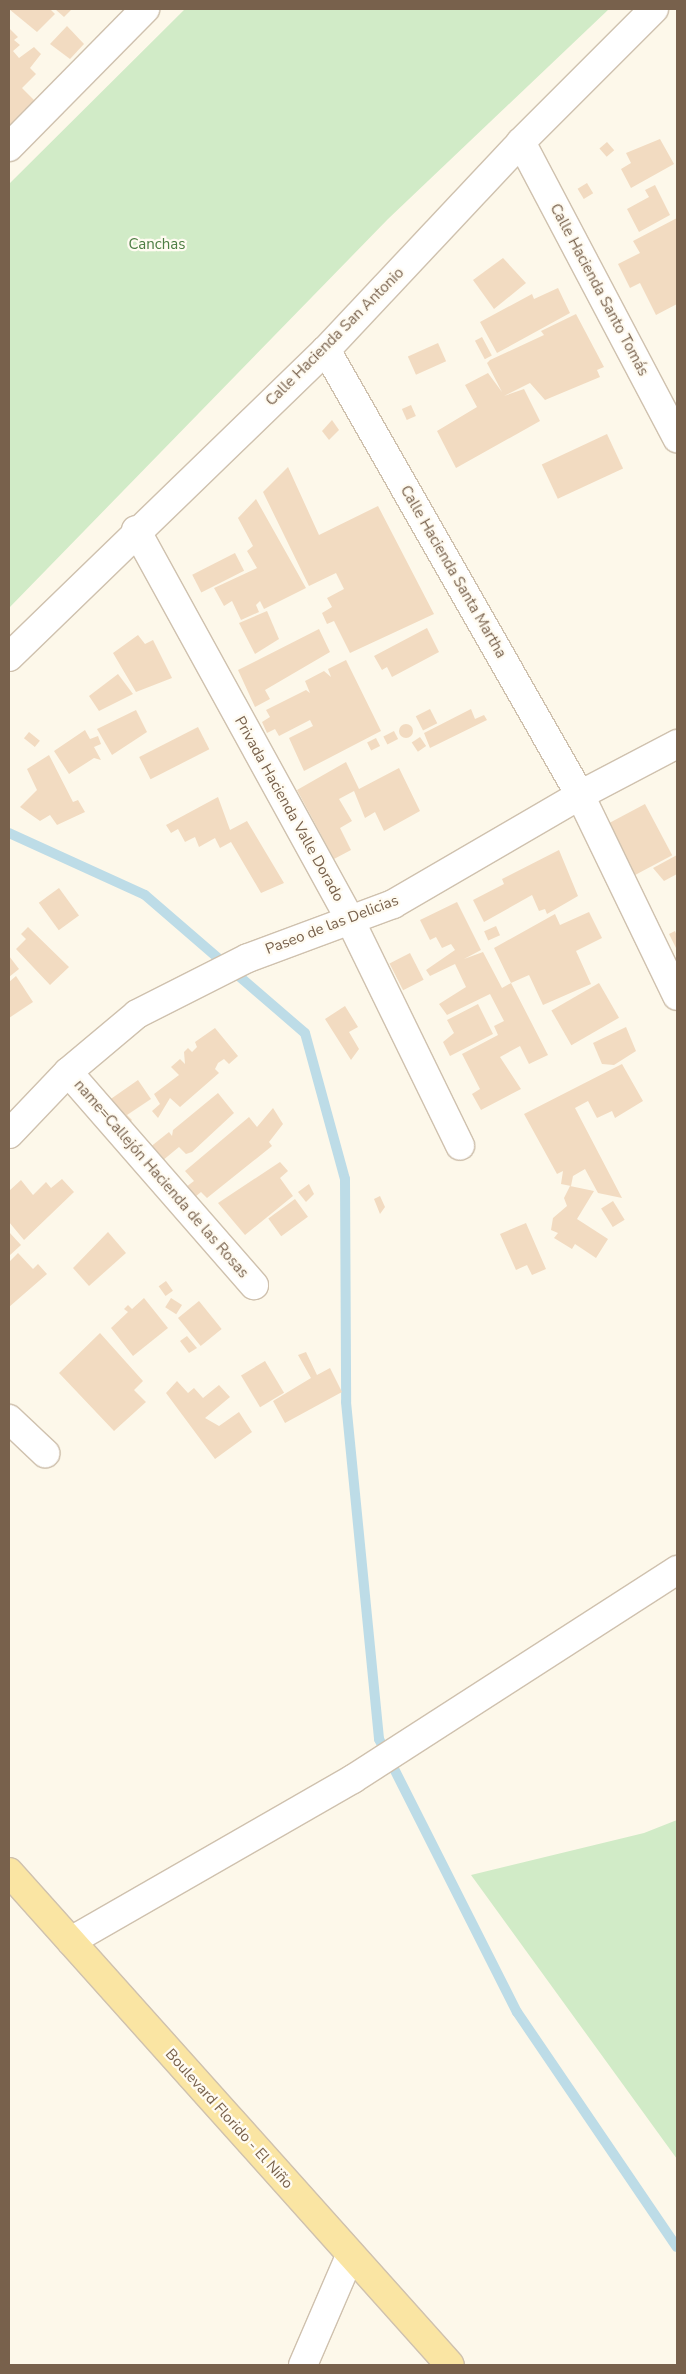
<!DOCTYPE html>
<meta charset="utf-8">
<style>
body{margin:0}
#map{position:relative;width:686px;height:2374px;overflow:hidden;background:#fdf8ea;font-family:"Nunito Sans",sans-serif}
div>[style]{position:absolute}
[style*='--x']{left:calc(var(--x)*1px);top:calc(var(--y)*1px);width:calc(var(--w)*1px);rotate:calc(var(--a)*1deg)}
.green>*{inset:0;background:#d1ebc7}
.stream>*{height:10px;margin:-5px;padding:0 5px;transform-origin:5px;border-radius:5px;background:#bddce7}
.building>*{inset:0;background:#f2dbc1;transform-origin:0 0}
.round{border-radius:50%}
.roads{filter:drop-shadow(1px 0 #cfc1ae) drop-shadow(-1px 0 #cfc1ae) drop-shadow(0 1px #cfc1ae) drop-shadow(0 -1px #cfc1ae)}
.minor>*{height:28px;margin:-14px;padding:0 14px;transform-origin:14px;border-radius:14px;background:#fff}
.major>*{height:28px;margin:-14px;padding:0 14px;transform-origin:14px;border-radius:14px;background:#fae5a3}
span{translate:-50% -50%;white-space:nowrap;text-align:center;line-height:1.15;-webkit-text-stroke:4.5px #fffbf1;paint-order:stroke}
.park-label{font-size:15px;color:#4e7e44}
.street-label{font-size:15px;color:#78614c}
.frame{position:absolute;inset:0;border:10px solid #78614c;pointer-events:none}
</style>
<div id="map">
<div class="green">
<div style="clip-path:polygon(185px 9px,609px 9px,388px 219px,9px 608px,9px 184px)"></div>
<div style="clip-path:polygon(677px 1820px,677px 2159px,471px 1875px,644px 1833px)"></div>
</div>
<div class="stream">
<div style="--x:9;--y:833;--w:149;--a:24.5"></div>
<div style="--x:145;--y:895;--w:211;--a:40.8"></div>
<div style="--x:305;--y:1033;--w:151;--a:74.7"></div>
<div style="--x:345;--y:1179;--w:223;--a:89.7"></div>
<div style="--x:346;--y:1402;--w:339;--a:84.4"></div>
<div style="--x:379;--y:1739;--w:306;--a:63.2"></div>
<div style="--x:517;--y:2012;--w:284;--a:55.8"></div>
</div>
<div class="building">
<div style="clip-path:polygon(9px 9px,50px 9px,55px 14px,37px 32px)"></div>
<div style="clip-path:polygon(55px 9px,72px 9px,64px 17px)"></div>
<div style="clip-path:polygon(67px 26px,84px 44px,70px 59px,50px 44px)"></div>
<div style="clip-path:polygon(9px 28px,18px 37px,14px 40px,20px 45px,13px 51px,19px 58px,34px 47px,41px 54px,30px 68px,36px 74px,22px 88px,36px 102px,9px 131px)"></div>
<div style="clip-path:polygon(660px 139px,674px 164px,631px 188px,621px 169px,631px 163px,626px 153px)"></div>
<div style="left:607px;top:142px;width:11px;height:10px;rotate:49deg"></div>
<div style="left:587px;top:183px;width:12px;height:11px;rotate:59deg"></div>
<div style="clip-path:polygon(655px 185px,670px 215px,639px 232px,627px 209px,649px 197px,645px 190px)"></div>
<div style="clip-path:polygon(677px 218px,677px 304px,656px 315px,640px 283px,630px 288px,618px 264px,640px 253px,633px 241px)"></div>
<div style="clip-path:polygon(503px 258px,526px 283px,494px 309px,473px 280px)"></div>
<div style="clip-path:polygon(558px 288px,570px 313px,497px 353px,480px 322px,532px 294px,534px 299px)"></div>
<div style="clip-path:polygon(576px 314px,604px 367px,597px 370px,600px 377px,545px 400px,530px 383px,504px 396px,524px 389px,540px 421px,456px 468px,437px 431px,477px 407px,465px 385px,488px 373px,502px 392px,487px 363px,490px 360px,544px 335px,541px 331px)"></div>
<div style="left:482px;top:337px;width:21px;height:8px;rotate:62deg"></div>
<div style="left:438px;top:343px;width:20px;height:33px;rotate:66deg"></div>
<div style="left:411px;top:405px;width:12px;height:10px;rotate:66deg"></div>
<div style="clip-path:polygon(332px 420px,339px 430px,329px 440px,322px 431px)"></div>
<div style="left:607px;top:434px;width:38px;height:72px;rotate:65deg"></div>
<div style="clip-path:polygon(288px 467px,319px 535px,378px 506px,434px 614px,350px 653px,334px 621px,327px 624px,322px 613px,332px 607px,327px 598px,344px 589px,336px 573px,309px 586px,263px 492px)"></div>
<div style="clip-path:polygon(256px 499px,306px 588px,264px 609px,260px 601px,256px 605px,259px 612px,241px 620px,232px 601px,224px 606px,214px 588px,257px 568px,247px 551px,253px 546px,238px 518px)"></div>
<div style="left:235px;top:553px;width:20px;height:48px;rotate:63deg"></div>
<div style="clip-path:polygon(267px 611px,279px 639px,255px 654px,239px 623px)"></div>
<div style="clip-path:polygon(427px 628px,439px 652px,392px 677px,387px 667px,382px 670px,374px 656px)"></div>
<div style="clip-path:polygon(319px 629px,330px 652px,265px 690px,270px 699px,255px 707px,238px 670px)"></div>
<div style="clip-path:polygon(138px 635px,145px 644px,153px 640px,172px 678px,136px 692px,113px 653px)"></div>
<div style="clip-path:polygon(346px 660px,381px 731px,304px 771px,289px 738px,313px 726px,310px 720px,279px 736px,275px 729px,267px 733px,262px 722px,270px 717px,266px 710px,306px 690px,310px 693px,305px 681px,324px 671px,331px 677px,328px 669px)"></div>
<div style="clip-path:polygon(118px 674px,133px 694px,99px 711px,89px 696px)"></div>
<div style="left:430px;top:709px;width:16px;height:16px;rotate:63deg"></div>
<div style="clip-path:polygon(471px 709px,475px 719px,484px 715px,487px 720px,430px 748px,424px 733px)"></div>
<div style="clip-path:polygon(136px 710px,147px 732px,112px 755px,97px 729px)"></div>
<div class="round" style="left:399px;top:724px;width:14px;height:14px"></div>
<div style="left:198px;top:727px;width:25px;height:66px;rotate:63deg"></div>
<div style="clip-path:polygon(85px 730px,90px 739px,98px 736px,101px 744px,94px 747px,101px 760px,94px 758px,69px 774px,54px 751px)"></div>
<div style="left:394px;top:731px;width:9px;height:12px;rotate:63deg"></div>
<div style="left:29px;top:732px;width:14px;height:8px;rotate:39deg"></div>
<div style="left:420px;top:737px;width:11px;height:10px;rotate:56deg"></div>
<div style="left:376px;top:738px;width:9px;height:10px;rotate:63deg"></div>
<div style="clip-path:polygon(49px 755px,73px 802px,78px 800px,85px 812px,57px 825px,50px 815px,40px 821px,20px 807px,37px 790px,27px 769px)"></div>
<div style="clip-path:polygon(346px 762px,359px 789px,399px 768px,420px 811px,384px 831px,375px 812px,365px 818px,354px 791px,339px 799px,352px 821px,340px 828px,351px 850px,334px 859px,297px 790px)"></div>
<div style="clip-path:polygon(218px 797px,230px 830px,247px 821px,284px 883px,261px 893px,231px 842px,220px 848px,215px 838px,199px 847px,195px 837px,185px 842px,178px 829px,171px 833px,166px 825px)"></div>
<div style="left:645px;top:804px;width:58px;height:42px;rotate:62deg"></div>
<div style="clip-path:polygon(559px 850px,578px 896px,547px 914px,545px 909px,539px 911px,532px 895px,484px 922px,473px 900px,504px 884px,502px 879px)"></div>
<div style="clip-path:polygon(677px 855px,677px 874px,664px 881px,653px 868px)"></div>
<div style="left:59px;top:888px;width:34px;height:25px;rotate:54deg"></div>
<div style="clip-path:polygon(457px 902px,481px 950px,464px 959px,483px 952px,502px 988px,511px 983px,548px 1055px,529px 1064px,520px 1046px,500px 1057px,521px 1089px,481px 1110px,472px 1094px,480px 1089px,462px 1054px,498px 1035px,494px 1026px,504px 1021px,490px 994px,447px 1015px,439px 1004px,466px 987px,455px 964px,430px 976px,426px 970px,455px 950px,451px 944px,442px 948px,436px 937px,430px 940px,420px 920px)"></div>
<div style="clip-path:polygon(589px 912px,602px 938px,576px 951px,591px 984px,543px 1005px,529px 975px,511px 983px,494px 948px,555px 914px,560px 925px)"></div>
<div style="left:496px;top:926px;width:10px;height:13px;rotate:66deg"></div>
<div style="clip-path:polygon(28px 927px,69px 967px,50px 985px,16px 949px,26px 939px,21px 934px)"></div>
<div style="clip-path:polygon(675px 931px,677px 936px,677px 950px,669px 934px)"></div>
<div style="left:410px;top:953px;width:30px;height:23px;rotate:63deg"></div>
<div style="clip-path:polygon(9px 956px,19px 969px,9px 977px)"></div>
<div style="clip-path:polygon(16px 976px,33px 1002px,9px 1018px,9px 982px)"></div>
<div style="left:599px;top:983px;width:40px;height:55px;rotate:60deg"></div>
<div style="clip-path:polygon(478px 1004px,493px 1034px,450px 1056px,443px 1042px,454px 1033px,447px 1020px)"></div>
<div style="clip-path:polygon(345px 1006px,358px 1027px,349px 1032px,359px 1049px,351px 1060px,325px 1019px)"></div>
<div style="clip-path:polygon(626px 1027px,636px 1051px,614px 1065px,602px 1064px,593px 1043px)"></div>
<div style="clip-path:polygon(215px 1028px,238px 1056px,229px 1064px,224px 1059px,218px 1063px,215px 1069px,219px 1073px,180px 1107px,170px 1098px,158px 1118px,152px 1111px,160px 1104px,154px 1094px,179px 1075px,171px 1067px,180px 1059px,185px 1064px,184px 1052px,188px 1048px,192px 1052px,197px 1047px,195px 1042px)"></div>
<div style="clip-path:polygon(622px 1064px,643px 1101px,615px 1118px,612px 1111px,597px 1118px,588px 1101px,575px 1108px,622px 1198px,598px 1193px,585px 1169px,573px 1176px,571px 1186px,561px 1184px,563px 1171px,557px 1174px,524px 1114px)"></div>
<div style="clip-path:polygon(138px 1080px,151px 1099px,127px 1115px,132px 1120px,127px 1125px,105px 1103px)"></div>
<div style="clip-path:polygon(218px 1093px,234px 1113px,192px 1152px,186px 1154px,179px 1147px,162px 1161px,149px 1148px,169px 1132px,172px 1136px,173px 1130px)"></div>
<div style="clip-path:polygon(273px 1108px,283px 1124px,269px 1142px,272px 1146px,207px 1198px,201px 1192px,195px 1197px,186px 1187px,194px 1181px,185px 1171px,249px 1117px,257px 1127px)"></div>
<div style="clip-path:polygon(280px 1162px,288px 1171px,280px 1178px,293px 1196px,245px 1235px,218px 1203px)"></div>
<div style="clip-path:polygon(62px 1179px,74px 1192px,24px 1240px,9px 1222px,9px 1191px,21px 1180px,33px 1195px,46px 1182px,51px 1188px)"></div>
<div style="clip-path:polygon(309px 1184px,314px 1194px,306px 1202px,298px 1192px)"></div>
<div style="clip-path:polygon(570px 1186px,594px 1191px,577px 1219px,608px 1239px,596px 1258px,575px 1244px,572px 1249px,554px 1238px,558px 1233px,551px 1230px,553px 1218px,567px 1206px,564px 1198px)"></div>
<div style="clip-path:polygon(380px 1196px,385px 1207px,380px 1214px,374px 1199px)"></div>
<div style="left:295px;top:1199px;width:22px;height:33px;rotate:54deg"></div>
<div style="left:613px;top:1201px;width:22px;height:14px;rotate:58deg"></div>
<div style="clip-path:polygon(526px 1223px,546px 1269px,532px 1275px,527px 1265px,516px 1270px,500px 1234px)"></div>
<div style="clip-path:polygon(9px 1232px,21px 1245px,9px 1256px)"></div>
<div style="clip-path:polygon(108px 1232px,126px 1253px,89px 1286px,73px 1268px)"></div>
<div style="clip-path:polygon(18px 1253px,33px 1269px,38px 1264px,47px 1274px,9px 1307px,9px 1262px)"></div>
<div style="left:166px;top:1281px;width:12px;height:9px;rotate:55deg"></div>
<div style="clip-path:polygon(144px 1298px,168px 1328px,133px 1356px,111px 1328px,128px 1312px,124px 1309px,128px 1305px,132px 1309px)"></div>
<div style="left:171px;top:1298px;width:13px;height:11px;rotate:32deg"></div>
<div style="left:199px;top:1301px;width:36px;height:27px;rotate:51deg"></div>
<div style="clip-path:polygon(100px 1333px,143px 1381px,134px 1390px,146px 1402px,114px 1431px,59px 1373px)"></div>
<div style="clip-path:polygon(187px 1336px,197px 1348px,189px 1353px,180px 1341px)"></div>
<div style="clip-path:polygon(306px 1352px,317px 1375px,330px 1368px,342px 1392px,285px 1423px,273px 1401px,311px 1378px,298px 1355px)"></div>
<div style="left:265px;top:1361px;width:37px;height:28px;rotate:59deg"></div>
<div style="clip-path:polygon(177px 1381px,188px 1393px,194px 1388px,203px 1398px,219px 1385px,230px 1397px,205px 1418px,219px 1426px,239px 1412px,252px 1432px,215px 1459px,166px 1393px)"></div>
</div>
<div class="roads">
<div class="minor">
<div style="--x:521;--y:142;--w:335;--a:62.2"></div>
<div style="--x:9;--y:147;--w:194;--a:-45.4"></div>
<div style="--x:326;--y:350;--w:512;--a:60.28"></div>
<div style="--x:580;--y:795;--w:223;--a:64.2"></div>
<div style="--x:136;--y:530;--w:445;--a:61.2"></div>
<div style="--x:350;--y:920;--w:251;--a:64"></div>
<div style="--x:9;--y:657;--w:441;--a:-44.1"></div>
<div style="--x:326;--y:350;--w:285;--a:-46.8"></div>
<div style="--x:521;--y:142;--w:188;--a:-45"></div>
<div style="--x:68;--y:1072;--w:283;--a:48.9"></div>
<div style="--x:9;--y:1134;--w:86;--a:-46.4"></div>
<div style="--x:68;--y:1072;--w:90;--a:-40"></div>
<div style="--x:137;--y:1014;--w:124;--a:-26.8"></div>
<div style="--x:248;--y:958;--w:155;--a:-20.4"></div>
<div style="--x:393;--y:904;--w:216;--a:-30.2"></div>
<div style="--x:580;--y:795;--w:110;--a:-27.7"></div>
<div style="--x:9;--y:1419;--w:50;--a:43.4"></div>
<div style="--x:71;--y:1941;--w:325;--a:-29.9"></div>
<div style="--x:353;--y:1779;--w:386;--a:-32.8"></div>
<div style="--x:303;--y:2365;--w:119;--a:-66.7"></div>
</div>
<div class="major">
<div style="--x:9;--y:1872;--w:661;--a:48.19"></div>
</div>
</div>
<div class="park-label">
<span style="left:157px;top:245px">Canchas</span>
</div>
<div class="street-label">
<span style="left:599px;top:290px;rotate:62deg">Calle Hacienda Santo Tomás</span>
<span style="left:335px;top:337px;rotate:-45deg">Calle Hacienda San Antonio</span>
<span style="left:453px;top:572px;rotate:60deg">Calle Hacienda Santa Martha</span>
<span style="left:289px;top:809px;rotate:61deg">Privada Hacienda Valle Dorado</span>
<span style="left:332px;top:925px;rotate:-21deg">Paseo de las Delicias</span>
<span style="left:161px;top:1179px;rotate:49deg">name=Callejón Hacienda de las Rosas</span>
<span style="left:229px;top:2119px;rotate:48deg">Boulevard Florido - El Niño</span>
</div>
<div class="frame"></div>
</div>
